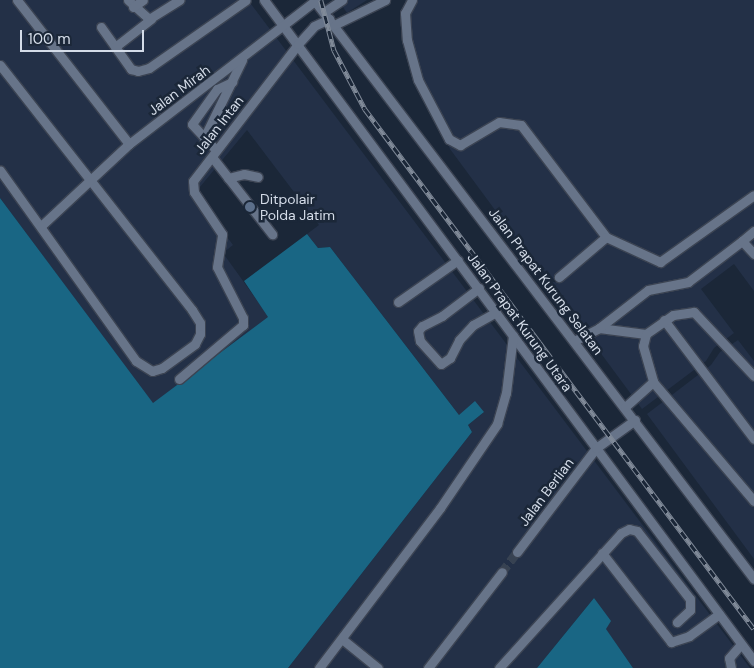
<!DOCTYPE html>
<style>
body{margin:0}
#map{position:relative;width:754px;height:668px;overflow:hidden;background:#1b2738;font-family:"DM Sans",sans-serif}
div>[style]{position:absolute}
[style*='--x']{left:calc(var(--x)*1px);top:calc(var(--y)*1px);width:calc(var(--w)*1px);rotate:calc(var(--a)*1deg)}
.built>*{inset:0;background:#233047}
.water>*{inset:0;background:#196684}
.minor-tunnel>*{height:9px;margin-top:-4.5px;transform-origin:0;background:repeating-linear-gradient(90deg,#374252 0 9px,transparent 0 13.5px)}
.roads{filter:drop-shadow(1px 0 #3c4453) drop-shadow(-1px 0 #3c4453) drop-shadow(0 1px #3c4453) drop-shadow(0 -1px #3c4453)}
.minor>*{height:9px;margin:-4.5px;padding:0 4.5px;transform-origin:4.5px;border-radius:4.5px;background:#677489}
.rail>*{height:4.5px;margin-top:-2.25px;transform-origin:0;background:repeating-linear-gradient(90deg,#1b2738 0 8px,#808a98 0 16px);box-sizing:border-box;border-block:1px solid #808a98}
.dots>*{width:14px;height:14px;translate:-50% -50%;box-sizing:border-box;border:2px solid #1b2738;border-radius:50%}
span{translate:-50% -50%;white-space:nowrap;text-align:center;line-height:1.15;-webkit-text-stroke:5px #1b2738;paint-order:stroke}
.street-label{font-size:14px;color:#d4dce8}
.poi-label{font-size:14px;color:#d4dce8}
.left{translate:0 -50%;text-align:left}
.scale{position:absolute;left:20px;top:30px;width:124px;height:22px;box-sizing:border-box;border:2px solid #d4dce8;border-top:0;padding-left:6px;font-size:15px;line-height:18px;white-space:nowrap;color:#d4dce8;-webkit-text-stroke:4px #1b2738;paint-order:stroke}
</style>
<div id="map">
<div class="built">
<div style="clip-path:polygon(0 0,248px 0,750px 668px,633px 668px,605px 628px,594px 598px,537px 668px,288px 668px,472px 432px,468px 425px,484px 412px,459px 415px,330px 247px,318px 248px,307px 234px,319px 225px,247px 130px,195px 193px,233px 245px,223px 253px,269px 317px,153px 404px,0 198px)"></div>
<div style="clip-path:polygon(338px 0,367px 0,347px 13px)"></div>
<div style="clip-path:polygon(405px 0,754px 0,754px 291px,734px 264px,701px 289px,734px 333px,714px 348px,706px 361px,642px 409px,450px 149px,414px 61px)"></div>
<div style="clip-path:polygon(738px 340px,754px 361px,754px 559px,647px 414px,711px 365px,720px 352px)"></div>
</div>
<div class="water">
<div style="clip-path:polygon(0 198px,153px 403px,268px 317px,244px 281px,307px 234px,318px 248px,330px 247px,459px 415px,475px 401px,484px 412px,468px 425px,472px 432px,288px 668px,0 668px)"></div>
<div style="clip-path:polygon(594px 598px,611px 621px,606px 629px,633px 668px,537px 668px)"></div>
</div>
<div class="minor-tunnel">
<div style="--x:502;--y:572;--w:25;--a:-53"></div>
</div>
<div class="roads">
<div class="minor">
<div style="--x:17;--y:0;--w:182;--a:52.1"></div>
<div style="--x:128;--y:0;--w:28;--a:42"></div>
<div style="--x:149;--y:19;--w:36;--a:-32"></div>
<div style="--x:264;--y:0;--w:823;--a:53.45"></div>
<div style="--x:314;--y:0;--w:727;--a:52.77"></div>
<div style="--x:412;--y:0;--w:15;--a:118"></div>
<div style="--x:405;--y:13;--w:27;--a:86"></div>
<div style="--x:407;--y:40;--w:41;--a:74.6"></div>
<div style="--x:418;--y:80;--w:67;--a:62.3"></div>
<div style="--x:449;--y:139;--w:13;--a:29"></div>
<div style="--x:460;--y:145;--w:45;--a:-30.5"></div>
<div style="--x:499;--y:122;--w:22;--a:8"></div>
<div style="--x:521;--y:125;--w:141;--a:52.8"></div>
<div style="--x:606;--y:237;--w:62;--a:139.6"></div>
<div style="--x:133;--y:7;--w:12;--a:-35"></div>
<div style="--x:324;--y:12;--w:22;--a:-34"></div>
<div style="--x:334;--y:25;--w:57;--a:-26.1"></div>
<div style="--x:101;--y:27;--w:52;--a:54.5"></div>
<div style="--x:131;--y:69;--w:7;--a:16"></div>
<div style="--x:138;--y:71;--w:11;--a:-15"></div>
<div style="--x:149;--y:68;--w:118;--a:-35"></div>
<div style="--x:115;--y:47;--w:46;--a:-37.9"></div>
<div style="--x:0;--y:65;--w:311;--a:51.9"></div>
<div style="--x:192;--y:310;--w:15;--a:58"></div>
<div style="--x:200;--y:323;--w:11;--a:90"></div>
<div style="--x:200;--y:334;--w:11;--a:117"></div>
<div style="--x:195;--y:344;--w:41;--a:144"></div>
<div style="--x:162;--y:368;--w:10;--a:163"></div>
<div style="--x:152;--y:371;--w:19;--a:-148"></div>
<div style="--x:136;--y:361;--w:234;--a:-125.5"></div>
<div style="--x:204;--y:138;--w:87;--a:-64"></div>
<div style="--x:216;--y:150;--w:35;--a:-133"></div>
<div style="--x:192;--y:124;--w:43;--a:-54.5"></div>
<div style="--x:217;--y:89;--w:17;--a:-25"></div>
<div style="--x:212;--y:157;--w:98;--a:52.1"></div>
<div style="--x:228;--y:178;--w:16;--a:-14"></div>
<div style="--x:244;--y:174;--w:14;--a:12"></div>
<div style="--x:41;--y:226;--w:120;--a:-43"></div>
<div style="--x:129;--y:144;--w:236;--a:-37.6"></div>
<div style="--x:606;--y:237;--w:60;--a:24.8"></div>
<div style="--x:660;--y:262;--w:115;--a:-35.5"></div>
<div style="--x:742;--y:241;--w:16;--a:-40"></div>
<div style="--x:479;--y:288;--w:46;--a:142.9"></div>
<div style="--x:442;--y:316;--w:22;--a:153"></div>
<div style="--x:422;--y:326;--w:6;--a:129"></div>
<div style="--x:418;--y:331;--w:10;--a:79"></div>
<div style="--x:420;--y:341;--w:31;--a:48"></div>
<div style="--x:441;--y:364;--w:11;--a:-34"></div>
<div style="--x:450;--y:358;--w:20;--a:-63"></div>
<div style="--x:459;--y:340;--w:21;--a:-47"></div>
<div style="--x:473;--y:325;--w:26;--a:-29"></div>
<div style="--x:398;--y:302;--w:73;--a:-35"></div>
<div style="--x:664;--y:320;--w:149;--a:52.9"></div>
<div style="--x:599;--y:328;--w:47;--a:7.3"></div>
<div style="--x:574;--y:341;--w:28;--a:-27"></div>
<div style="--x:599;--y:328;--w:62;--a:-37.8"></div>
<div style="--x:648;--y:290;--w:41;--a:-11.3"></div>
<div style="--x:688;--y:282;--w:68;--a:-37.2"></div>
<div style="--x:742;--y:241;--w:18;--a:47"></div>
<div style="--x:754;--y:376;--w:88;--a:-133.2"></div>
<div style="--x:694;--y:312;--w:21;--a:172"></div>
<div style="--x:673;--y:315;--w:33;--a:145"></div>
<div style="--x:646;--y:334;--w:12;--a:104"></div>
<div style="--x:643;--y:346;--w:37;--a:74"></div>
<div style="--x:653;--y:382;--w:156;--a:49.7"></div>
<div style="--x:179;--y:379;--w:84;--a:-40.2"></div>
<div style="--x:243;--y:325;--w:7;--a:-90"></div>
<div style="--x:243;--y:318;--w:57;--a:-117"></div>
<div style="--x:217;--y:267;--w:33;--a:-81"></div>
<div style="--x:222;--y:234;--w:50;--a:-123.7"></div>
<div style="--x:194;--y:192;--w:11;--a:-95"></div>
<div style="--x:193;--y:181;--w:173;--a:-52.5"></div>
<div style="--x:298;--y:44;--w:24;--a:-48"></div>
<div style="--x:314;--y:26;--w:17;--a:-25"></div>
<div style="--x:625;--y:407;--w:38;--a:-42"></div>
<div style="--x:517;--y:552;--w:131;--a:-52.8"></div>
<div style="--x:596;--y:448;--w:48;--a:-35.7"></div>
<div style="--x:602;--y:553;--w:113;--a:52.2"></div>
<div style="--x:671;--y:642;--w:19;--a:-18"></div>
<div style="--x:689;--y:636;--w:37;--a:-36"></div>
<div style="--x:342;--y:639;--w:46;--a:38.9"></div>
<div style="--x:319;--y:668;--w:201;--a:-52.9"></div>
<div style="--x:440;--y:508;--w:102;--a:-55.8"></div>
<div style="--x:497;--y:424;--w:32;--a:-74"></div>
<div style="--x:506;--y:393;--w:58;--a:-83.1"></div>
<div style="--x:428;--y:668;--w:121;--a:-52.4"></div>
<div style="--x:499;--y:668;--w:182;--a:-47.9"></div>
<div style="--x:621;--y:533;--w:9;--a:-27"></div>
<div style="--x:629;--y:529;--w:8;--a:14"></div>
<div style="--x:637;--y:531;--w:86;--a:52.1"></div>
<div style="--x:690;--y:599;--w:11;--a:90"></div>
<div style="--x:690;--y:610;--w:18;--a:137"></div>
<div style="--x:731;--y:668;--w:10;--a:-101"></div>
<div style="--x:729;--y:658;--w:18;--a:-49"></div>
</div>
</div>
<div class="rail">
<div style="--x:321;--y:0;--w:52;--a:75.4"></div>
<div style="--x:334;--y:50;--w:67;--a:62.3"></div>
<div style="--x:365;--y:109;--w:649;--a:53.2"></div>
</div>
<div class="dots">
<div style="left:250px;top:207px;background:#5c6f8a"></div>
</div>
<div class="street-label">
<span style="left:179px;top:90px;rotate:-37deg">Jalan Mirah</span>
<span style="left:219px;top:125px;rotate:-52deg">Jalan Intan</span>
<span style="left:546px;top:281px;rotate:53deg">Jalan Prapat Kurung Selatan</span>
<span style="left:520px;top:322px;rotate:54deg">Jalan Prapat Kurung Utara</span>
<span style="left:546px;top:492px;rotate:-53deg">Jalan Berlian</span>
</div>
<div class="poi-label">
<span class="left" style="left:260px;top:207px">Ditpolair<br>Polda Jatim</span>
</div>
<div class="scale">100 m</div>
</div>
